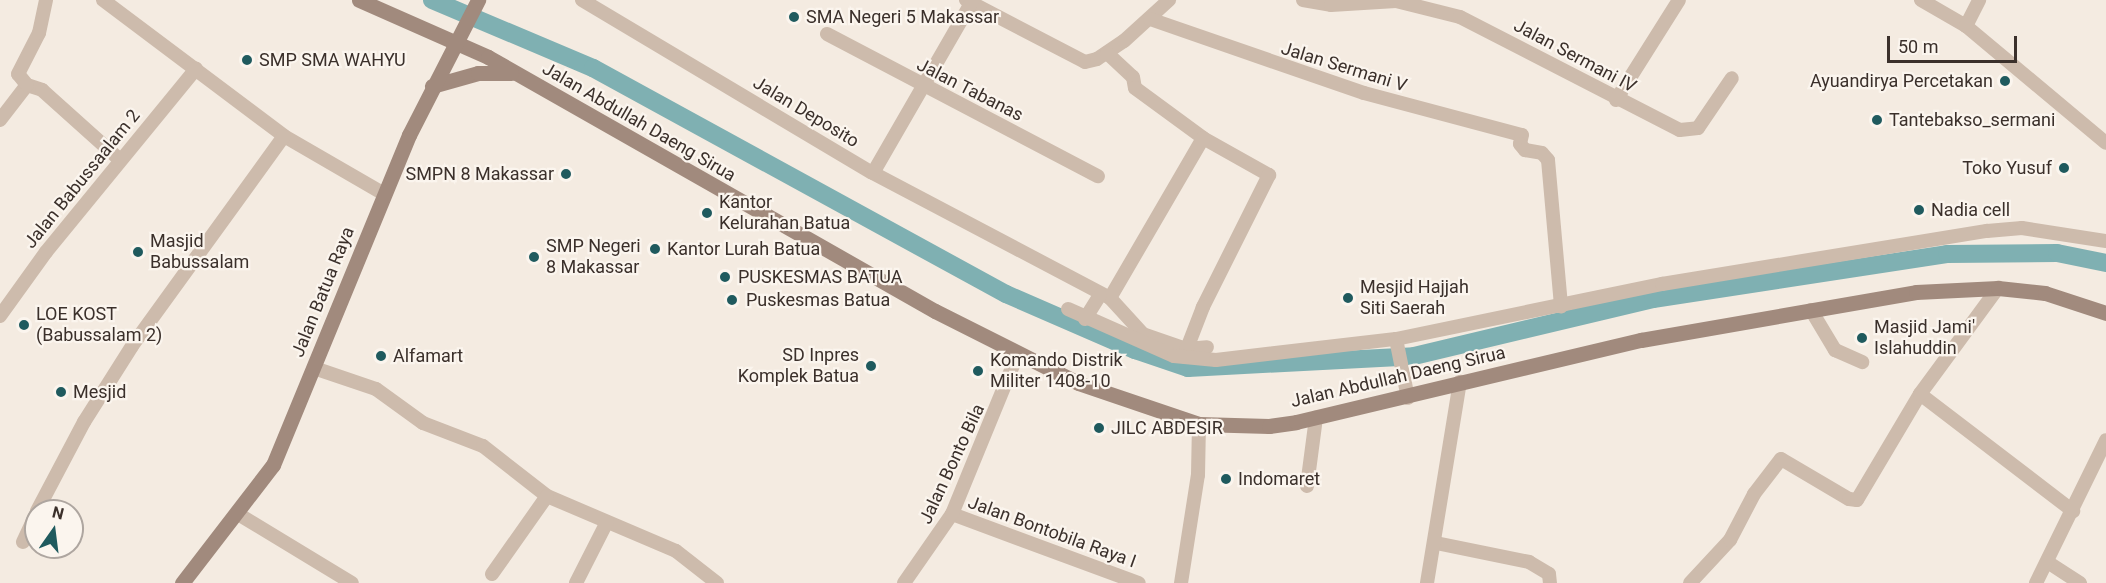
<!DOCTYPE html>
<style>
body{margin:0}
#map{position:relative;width:2106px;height:583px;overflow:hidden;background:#f4ebe1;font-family:Roboto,sans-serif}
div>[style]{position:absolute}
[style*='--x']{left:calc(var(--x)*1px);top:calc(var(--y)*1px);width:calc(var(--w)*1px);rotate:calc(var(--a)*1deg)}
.canal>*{height:18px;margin:-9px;padding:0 9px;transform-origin:9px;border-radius:9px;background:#7fb0b2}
.street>*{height:14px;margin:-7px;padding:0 7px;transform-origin:7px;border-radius:7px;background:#cdbbac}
.secondary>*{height:15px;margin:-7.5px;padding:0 7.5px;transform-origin:7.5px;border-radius:7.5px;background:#a18a7d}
.dots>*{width:16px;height:16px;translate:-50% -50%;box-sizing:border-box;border:3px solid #fbf5ee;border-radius:50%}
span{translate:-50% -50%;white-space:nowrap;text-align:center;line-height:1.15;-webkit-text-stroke:4.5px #fbf5ee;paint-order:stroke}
.poi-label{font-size:18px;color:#3b302b}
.left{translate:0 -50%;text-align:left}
.right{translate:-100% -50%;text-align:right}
.street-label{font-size:18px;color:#3b302b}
.north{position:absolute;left:24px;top:499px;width:60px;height:60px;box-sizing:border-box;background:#fbf5ee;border:2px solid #aea6a0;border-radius:50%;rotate:14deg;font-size:16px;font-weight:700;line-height:24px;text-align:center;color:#3b302b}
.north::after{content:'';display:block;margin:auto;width:21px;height:27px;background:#1f5a5e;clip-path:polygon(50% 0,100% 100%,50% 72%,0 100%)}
.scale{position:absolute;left:1887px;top:36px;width:130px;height:27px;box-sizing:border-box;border:3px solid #3b302b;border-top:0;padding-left:8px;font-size:18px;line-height:21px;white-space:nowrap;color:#3b302b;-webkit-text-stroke:4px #fbf5ee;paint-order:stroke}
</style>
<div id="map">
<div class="canal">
<div style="--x:432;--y:0;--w:175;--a:22.9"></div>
<div style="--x:593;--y:68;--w:471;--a:28.7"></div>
<div style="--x:1006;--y:294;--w:141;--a:23.5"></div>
<div style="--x:1135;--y:350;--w:56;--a:18.8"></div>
<div style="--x:1188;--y:368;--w:226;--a:-3"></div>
<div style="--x:1414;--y:356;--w:246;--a:-13.4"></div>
<div style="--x:1653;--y:299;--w:297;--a:-8.7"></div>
<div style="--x:1947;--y:254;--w:110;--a:-0.5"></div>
<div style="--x:2057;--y:253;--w:50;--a:11.5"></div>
</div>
<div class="street">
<div style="--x:103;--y:0;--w:226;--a:36.9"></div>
<div style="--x:284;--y:136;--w:116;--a:30.1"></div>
<div style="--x:582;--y:0;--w:336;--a:30.8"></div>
<div style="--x:871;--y:172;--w:270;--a:27.8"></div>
<div style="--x:1110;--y:298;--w:49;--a:47.5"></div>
<div style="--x:1143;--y:334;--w:46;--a:19.2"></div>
<div style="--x:1186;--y:349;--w:21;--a:-5"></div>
<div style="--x:966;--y:0;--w:134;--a:27.5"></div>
<div style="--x:1085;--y:62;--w:12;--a:-14"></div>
<div style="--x:1097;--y:59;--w:32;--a:-34"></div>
<div style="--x:1124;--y:41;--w:61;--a:-42.3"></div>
<div style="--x:1303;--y:0;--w:28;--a:10"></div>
<div style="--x:1331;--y:5;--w:65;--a:-3.5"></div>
<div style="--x:1396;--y:1;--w:66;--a:14"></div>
<div style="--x:1460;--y:17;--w:247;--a:27.2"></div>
<div style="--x:1680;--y:130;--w:18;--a:-6"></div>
<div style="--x:1698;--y:128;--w:60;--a:-55.8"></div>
<div style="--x:1921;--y:0;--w:52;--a:30"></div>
<div style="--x:1966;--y:26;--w:182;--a:39.9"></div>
<div style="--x:1150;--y:19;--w:226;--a:19.1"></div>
<div style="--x:1364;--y:93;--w:163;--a:14.9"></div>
<div style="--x:1522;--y:135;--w:9;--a:103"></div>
<div style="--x:1520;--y:144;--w:8;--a:50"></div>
<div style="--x:1525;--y:150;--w:17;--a:10"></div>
<div style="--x:1542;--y:153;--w:9;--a:49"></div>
<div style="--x:1548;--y:160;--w:147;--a:84.9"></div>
<div style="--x:1966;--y:26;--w:29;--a:-63"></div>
<div style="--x:827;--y:34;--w:306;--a:27.7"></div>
<div style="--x:1107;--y:53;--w:35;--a:43"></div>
<div style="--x:1133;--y:77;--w:11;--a:80"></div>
<div style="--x:1135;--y:88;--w:84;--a:36.3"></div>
<div style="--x:1203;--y:138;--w:76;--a:29.3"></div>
<div style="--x:1269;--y:175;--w:148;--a:116.6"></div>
<div style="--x:1203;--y:307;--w:53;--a:111.2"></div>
<div style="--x:27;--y:85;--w:16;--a:18"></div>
<div style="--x:42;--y:90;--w:103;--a:41.9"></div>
<div style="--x:1616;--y:100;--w:118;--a:-57.8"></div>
<div style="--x:0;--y:120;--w:44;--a:-52.4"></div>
<div style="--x:27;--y:85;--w:14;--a:-129"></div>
<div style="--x:18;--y:74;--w:46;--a:-62.9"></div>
<div style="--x:39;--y:33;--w:34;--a:-78"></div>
<div style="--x:873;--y:173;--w:200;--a:-60"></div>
<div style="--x:1110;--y:298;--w:185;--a:-59.8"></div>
<div style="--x:1068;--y:309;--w:116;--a:23.9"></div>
<div style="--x:1174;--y:356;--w:42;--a:5.4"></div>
<div style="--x:1216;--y:360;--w:181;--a:-6.7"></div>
<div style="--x:1396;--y:339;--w:272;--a:-11.7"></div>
<div style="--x:1662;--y:284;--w:329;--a:-9.3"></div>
<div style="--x:1987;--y:231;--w:35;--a:-5"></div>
<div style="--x:2022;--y:228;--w:85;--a:8.8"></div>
<div style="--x:1811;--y:310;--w:47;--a:59"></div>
<div style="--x:1835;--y:350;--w:30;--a:24"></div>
<div style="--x:0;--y:316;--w:79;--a:-54.3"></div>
<div style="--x:46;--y:252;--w:237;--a:-50.7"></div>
<div style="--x:1085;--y:319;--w:28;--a:-58"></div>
<div style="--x:1396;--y:339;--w:60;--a:78.5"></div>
<div style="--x:314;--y:368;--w:65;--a:18.7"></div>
<div style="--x:376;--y:389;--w:58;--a:35.9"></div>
<div style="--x:423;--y:423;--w:64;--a:21"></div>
<div style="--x:483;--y:446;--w:81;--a:38"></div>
<div style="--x:547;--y:496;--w:140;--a:23.1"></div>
<div style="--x:676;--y:551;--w:52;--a:38"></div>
<div style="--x:1920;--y:394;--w:193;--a:37.4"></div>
<div style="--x:1307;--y:486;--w:69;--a:-82.5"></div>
<div style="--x:37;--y:511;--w:101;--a:-62.2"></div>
<div style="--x:84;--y:422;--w:90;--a:-57.7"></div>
<div style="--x:132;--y:346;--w:259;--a:-54.1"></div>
<div style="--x:238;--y:514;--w:133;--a:31.2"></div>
<div style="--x:952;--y:514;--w:199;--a:20.3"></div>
<div style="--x:23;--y:542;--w:31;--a:-65"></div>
<div style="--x:1436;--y:543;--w:95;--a:11.5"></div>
<div style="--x:1529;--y:562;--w:23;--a:31"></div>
<div style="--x:1549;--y:574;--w:9;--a:84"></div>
<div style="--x:2049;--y:563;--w:37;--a:33"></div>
<div style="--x:492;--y:574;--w:95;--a:-54.8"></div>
<div style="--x:576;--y:583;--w:68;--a:-63.1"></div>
<div style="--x:904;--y:583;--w:84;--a:-55.2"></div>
<div style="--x:952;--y:514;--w:174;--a:-67.7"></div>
<div style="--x:1181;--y:583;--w:109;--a:-81.1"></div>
<div style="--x:1198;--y:475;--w:51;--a:-88.9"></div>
<div style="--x:1427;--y:583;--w:204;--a:-80.7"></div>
<div style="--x:1690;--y:583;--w:59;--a:-47.1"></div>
<div style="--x:1730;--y:540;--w:52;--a:-62.4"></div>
<div style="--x:1754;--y:494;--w:44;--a:-52.4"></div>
<div style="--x:1781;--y:459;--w:79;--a:30.5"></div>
<div style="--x:1849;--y:499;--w:8;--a:7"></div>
<div style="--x:1857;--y:500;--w:123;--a:-59.3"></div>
<div style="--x:1920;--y:394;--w:132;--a:-53.7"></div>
<div style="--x:2036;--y:583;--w:159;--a:-63.9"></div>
</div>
<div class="secondary">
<div style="--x:359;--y:0;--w:141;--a:23.8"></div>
<div style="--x:488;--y:57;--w:514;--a:29.61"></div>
<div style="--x:935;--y:311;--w:160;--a:26.7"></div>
<div style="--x:1078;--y:383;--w:128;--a:18.7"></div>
<div style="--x:1199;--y:424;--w:70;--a:1.6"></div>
<div style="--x:1269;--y:426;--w:27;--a:-8"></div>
<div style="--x:1296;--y:422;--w:355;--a:-13.4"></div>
<div style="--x:1641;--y:340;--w:279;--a:-9.9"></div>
<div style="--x:1916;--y:292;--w:82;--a:-2.8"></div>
<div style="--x:1998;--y:288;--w:47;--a:6.1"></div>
<div style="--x:2045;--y:293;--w:64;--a:18.2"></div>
<div style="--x:432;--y:86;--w:48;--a:-15.8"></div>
<div style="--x:478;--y:73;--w:33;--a:0"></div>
<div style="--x:182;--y:583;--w:149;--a:-52.4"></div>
<div style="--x:273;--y:465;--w:357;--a:-67.6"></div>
<div style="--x:409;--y:135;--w:152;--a:-62.9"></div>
</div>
<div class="dots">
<div style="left:794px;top:17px;background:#1f5a5e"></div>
<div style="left:247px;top:60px;background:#1f5a5e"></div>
<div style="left:2005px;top:81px;background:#1f5a5e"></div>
<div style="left:1877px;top:120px;background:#1f5a5e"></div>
<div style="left:2064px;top:168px;background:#1f5a5e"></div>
<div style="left:566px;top:174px;background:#1f5a5e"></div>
<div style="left:1919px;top:210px;background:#1f5a5e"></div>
<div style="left:707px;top:213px;background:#1f5a5e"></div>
<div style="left:655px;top:249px;background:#1f5a5e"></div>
<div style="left:138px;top:252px;background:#1f5a5e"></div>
<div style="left:534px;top:257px;background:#1f5a5e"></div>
<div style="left:725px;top:277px;background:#1f5a5e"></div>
<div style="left:1348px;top:298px;background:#1f5a5e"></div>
<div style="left:732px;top:300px;background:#1f5a5e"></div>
<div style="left:24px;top:325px;background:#1f5a5e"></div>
<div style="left:1862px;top:338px;background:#1f5a5e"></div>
<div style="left:381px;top:356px;background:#1f5a5e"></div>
<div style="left:871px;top:366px;background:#1f5a5e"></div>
<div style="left:978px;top:371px;background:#1f5a5e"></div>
<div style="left:61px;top:392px;background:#1f5a5e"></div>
<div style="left:1099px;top:428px;background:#1f5a5e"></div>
<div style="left:1226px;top:479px;background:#1f5a5e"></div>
</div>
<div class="poi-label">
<span class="left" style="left:806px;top:17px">SMA Negeri 5 Makassar</span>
<span class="left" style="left:259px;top:60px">SMP SMA WAHYU</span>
<span class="right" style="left:1993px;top:81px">Ayuandirya Percetakan</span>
<span class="left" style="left:1889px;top:120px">Tantebakso_sermani</span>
<span class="right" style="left:2052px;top:168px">Toko Yusuf</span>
<span class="right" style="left:554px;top:174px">SMPN 8 Makassar</span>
<span class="left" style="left:719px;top:213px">Kantor<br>Kelurahan Batua</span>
<span class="left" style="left:1931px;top:210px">Nadia cell</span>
<span class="left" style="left:150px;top:252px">Masjid<br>Babussalam</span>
<span class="left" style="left:546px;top:257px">SMP Negeri<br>8 Makassar</span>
<span class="left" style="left:667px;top:249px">Kantor Lurah Batua</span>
<span class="left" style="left:738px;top:277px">PUSKESMAS BATUA</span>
<span class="left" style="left:1360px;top:298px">Mesjid Hajjah<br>Siti Saerah</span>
<span class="left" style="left:746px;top:300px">Puskesmas Batua</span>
<span class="left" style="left:36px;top:325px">LOE KOST<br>(Babussalam 2)</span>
<span class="left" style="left:1874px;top:338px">Masjid Jami'<br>Islahuddin</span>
<span class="left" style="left:393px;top:356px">Alfamart</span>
<span class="right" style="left:859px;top:366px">SD Inpres<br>Komplek Batua</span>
<span class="left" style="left:990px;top:371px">Komando Distrik<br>Militer 1408-10</span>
<span class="left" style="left:73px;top:392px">Mesjid</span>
<span class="left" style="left:1111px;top:428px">JILC ABDESIR</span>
<span class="left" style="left:1238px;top:479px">Indomaret</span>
</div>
<div class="street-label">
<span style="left:1575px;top:56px;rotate:28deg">Jalan Sermani IV</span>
<span style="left:1344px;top:67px;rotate:17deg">Jalan Sermani V</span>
<span style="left:970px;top:90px;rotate:27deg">Jalan Tabanas</span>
<span style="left:806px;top:112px;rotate:31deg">Jalan Deposito</span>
<span style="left:639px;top:122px;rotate:30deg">Jalan Abdullah Daeng Sirua</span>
<span style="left:82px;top:179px;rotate:-51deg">Jalan Babussaalam 2</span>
<span style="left:323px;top:292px;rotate:-68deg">Jalan Batua Raya</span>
<span style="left:1398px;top:377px;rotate:-13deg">Jalan Abdullah Daeng Sirua</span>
<span style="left:952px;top:464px;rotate:-65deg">Jalan Bonto Bila</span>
<span style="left:1052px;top:532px;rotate:20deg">Jalan Bontobila Raya I</span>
</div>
<div class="north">N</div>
<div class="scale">50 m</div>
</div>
